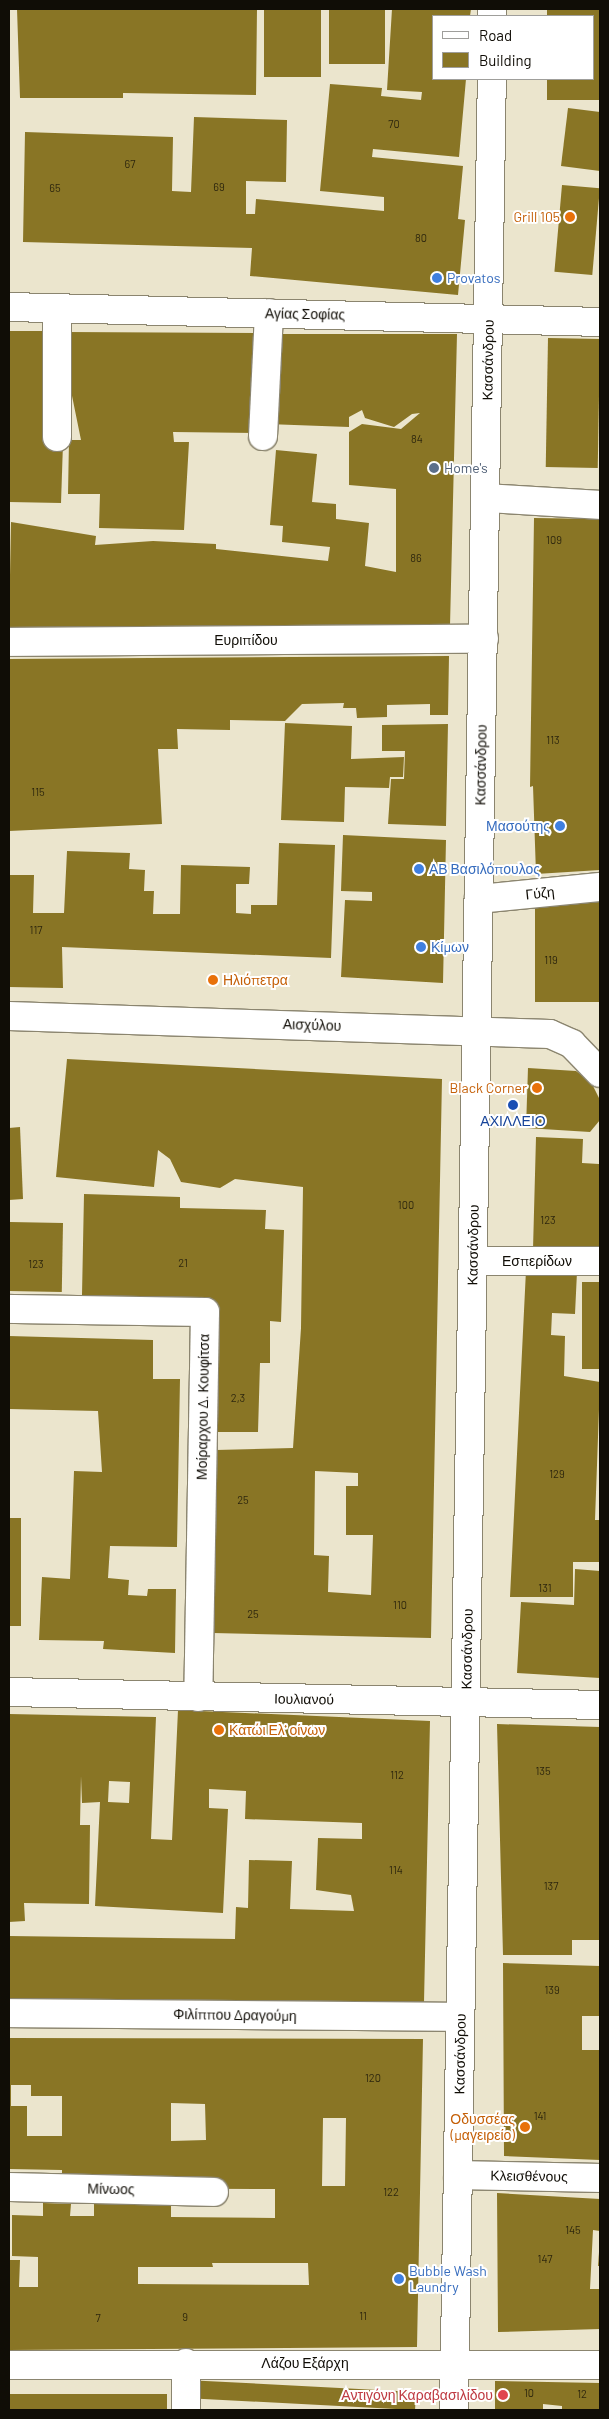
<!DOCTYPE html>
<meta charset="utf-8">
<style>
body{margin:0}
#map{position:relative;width:609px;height:2419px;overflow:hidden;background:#ebe5cd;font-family:Barlow,sans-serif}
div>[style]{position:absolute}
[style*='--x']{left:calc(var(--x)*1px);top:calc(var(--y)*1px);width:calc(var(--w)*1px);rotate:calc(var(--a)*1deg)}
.building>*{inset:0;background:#897525;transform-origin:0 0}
.roads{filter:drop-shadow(1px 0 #8b856f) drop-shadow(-1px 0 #8b856f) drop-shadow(0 1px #8b856f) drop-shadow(0 -1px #8b856f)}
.minor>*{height:28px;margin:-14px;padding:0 14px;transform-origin:14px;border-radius:14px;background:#fff}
.major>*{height:28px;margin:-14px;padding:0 14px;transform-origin:14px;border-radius:14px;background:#fff}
.dots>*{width:14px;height:14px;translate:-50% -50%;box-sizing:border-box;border:2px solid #fff;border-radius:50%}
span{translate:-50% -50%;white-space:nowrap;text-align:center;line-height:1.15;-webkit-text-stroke:4px #fff;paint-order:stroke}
.number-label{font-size:11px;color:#2e270e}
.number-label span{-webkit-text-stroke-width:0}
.food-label{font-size:14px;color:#c56008}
.right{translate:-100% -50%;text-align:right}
.left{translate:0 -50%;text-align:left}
.shop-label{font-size:14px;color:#366cbe}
.street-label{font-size:14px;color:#100d06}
.service-label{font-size:14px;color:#4e5e75}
.transit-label{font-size:14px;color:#164399}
.health-label{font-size:14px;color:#be3a42}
.frame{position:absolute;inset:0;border:10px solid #100d06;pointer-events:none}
.legend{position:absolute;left:432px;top:15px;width:162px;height:65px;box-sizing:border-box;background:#fff;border:1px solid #9f9e9b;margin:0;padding:6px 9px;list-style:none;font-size:15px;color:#100d06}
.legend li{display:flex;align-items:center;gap:10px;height:25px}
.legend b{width:25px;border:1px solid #9f9e9b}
</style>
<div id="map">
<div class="building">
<div style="clip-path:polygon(17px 9px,257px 9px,256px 95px,123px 93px,123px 98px,20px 98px)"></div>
<div style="left:264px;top:9px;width:57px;height:68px"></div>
<div style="left:329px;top:9px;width:56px;height:55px"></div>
<div style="clip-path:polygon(392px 9px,471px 9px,470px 16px,433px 16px,433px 79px,466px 79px,459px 157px,373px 149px,372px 157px,463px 166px,458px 219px,465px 220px,458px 295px,250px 276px,252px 248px,23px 242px,25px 132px,173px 137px,172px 191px,191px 192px,194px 117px,287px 120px,286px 182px,246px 181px,246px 214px,255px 214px,256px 199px,384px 211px,384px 197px,320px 191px,330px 84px,382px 88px,381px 96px,421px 100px,422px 92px,387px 90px)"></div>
<div style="clip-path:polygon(547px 9px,600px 9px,600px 100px,547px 100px,547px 79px,593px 79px,593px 16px,547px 16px)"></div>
<div style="clip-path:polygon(568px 108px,600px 112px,600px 171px,561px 166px)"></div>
<div style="left:562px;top:185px;width:38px;height:87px;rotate:5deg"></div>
<div style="clip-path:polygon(9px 331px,46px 331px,63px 443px,61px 503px,9px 502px)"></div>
<div style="clip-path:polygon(66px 332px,264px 333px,259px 433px,173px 432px,174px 442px,189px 442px,184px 530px,99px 528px,100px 494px,68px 494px,69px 440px,81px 440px,70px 386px)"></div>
<div style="clip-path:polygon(271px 334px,457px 334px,450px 626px,9px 628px,11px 522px,96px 536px,95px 545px,153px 541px,216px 544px,216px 549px,328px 561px,330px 547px,282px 542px,283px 526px,270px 525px,276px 450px,317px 454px,312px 502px,336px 504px,336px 519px,369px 523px,365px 566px,396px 572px,396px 489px,349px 485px,349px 432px,362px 424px,401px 429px,420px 413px,412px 414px,394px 427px,365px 418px,362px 410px,349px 417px,349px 427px,267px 424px)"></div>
<div style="left:548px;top:338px;width:52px;height:129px;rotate:1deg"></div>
<div style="clip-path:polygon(534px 518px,600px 519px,600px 870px,536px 874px,533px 786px,530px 787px)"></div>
<div style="clip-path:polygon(449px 656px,448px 715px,430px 715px,430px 704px,387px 705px,387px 717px,357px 718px,356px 708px,343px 708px,344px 703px,302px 704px,285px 721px,230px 720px,230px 730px,177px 729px,178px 749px,158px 749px,162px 824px,9px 831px,9px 659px)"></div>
<div style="clip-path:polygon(285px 723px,352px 726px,351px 759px,404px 757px,403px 777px,390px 777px,389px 788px,345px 787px,344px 822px,281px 820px)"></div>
<div style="clip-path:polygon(448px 724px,446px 826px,388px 824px,391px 779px,404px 779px,405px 751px,382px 751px,382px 725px)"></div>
<div style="clip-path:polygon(343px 835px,446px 840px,443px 983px,341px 977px,345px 900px,372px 901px,372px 892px,341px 891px)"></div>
<div style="clip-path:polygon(279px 843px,335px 845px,331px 958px,62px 947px,63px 988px,9px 987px,9px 875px,34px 875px,33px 913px,64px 913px,67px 851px,130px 853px,129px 869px,145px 870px,144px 891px,154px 891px,153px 914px,180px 914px,181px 865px,250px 867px,249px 884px,236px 884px,236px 913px,251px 914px,251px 905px,277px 905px)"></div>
<div style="left:600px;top:899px;width:103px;height:65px;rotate:90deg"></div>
<div style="clip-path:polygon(evenodd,67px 1059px,442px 1079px,431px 1638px,213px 1633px,216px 1450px,293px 1448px,301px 1328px,303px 1187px,235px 1179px,220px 1188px,181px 1182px,170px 1159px,158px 1150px,154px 1187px,56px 1177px,67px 1059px,315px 1471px,358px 1473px,358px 1486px,346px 1486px,346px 1535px,373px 1535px,371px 1595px,328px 1592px,329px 1556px,314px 1555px,315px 1471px)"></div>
<div style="clip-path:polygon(528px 1068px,576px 1071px,591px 1082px,600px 1100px,600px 1120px,590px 1132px,526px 1128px)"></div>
<div style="clip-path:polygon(20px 1127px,23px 1199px,9px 1200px,9px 1128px)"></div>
<div style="clip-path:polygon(536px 1137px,583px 1139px,582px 1163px,599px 1164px,600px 1160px,600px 1251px,533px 1249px)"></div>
<div style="clip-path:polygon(84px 1194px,180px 1197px,180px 1208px,266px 1210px,265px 1229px,284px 1230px,281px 1322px,270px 1321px,270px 1363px,260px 1363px,258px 1432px,216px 1432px,218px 1303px,82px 1295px)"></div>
<div style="left:10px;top:1222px;width:53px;height:69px;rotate:1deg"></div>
<div style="clip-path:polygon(526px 1270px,577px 1272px,575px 1314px,552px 1313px,551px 1335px,565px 1336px,564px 1376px,600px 1382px,595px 1520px,600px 1520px,600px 1562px,573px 1562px,573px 1597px,510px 1597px)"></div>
<div style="left:582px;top:1282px;width:18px;height:87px"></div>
<div style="clip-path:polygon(9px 1336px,153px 1340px,153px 1379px,180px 1379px,177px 1547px,110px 1546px,108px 1578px,129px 1580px,128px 1595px,147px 1596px,148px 1589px,176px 1589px,175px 1653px,103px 1649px,104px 1641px,39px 1640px,42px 1577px,70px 1579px,74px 1471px,102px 1472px,98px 1411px,9px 1409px)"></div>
<div style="left:9px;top:1518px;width:12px;height:108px"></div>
<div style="clip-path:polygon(575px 1569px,600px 1571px,600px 1678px,517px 1673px,521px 1602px,574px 1605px)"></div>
<div style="clip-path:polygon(evenodd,178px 1710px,430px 1721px,424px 2003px,9px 2002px,9px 1936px,235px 1939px,236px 1907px,248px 1908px,249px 1860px,292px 1861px,290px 1909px,354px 1911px,351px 1895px,316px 1890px,318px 1838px,362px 1839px,362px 1823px,245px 1819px,246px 1791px,209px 1789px,209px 1808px,228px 1809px,223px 1913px,95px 1906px,100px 1802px,82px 1803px,81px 1776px,80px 1825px,90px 1825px,89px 1904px,24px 1903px,25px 1921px,9px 1922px,9px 1714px,156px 1717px,151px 1839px,172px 1840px,178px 1710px,109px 1781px,130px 1782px,129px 1803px,108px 1802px,109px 1781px)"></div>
<div style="clip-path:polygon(497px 1724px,600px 1727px,600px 1940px,572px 1940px,572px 1955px,503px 1955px)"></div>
<div style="clip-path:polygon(503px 1963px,600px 1966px,600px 2016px,582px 2016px,582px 2050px,600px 2050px,600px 2160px,504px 2156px)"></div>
<div style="clip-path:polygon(evenodd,9px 2038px,423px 2039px,417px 2347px,9px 2350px,9px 2260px,20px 2260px,19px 2287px,38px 2287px,38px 2257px,12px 2256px,12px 2215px,43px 2216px,43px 2203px,71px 2204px,70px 2216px,94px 2216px,94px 2201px,171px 2201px,171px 2217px,275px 2218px,275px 2189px,62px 2188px,62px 2170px,9px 2169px,9px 2038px,11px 2085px,31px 2085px,31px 2096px,62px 2096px,62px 2136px,27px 2136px,27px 2106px,11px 2106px,11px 2085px,9px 2038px,171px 2103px,205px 2104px,206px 2140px,171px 2141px,171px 2103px,9px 2038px,323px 2118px,346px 2118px,345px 2186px,322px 2186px,323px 2118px,9px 2038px,212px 2263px,308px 2263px,309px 2285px,138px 2284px,138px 2267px,213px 2267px,212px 2263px)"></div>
<div style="clip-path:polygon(497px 2193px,600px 2199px,600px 2231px,593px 2230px,590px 2289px,600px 2289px,600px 2329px,498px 2332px)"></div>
<div style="clip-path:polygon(599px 2252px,600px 2252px,600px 2266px,598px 2266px)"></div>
<div style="clip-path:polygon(495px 2381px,600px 2383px,600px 2410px,562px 2410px,562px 2406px,543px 2404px,543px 2410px,495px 2410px)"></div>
<div style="left:416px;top:2392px;width:18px;height:221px;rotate:93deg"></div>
<div style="left:167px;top:2394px;width:16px;height:158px;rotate:90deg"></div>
</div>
<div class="roads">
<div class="minor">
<div style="--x:57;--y:308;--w:129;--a:90"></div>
<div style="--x:263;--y:436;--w:123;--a:-87.2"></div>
<div style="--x:486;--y:498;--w:114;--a:3.5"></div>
<div style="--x:9;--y:642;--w:475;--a:-0.4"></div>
<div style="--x:479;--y:899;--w:122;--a:-5.7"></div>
<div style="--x:9;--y:1016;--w:541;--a:1.91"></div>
<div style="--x:550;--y:1034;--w:24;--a:24"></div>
<div style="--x:572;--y:1044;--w:40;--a:46"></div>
<div style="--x:473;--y:1261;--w:127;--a:0"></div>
<div style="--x:9;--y:1309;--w:196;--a:0.9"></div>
<div style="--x:205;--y:1312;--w:385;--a:91"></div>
<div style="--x:9;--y:1692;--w:591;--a:1.26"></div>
<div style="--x:9;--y:2013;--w:451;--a:0.5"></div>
<div style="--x:458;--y:2175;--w:142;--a:1.2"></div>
<div style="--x:9;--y:2187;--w:205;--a:1.4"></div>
<div style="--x:9;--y:2365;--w:591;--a:0"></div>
<div style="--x:186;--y:2410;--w:47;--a:-90"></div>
</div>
<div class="major">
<div style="--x:492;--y:16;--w:7;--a:-90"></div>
<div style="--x:9;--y:307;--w:591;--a:1.45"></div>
<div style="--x:454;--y:2410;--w:2331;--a:-89.07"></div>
</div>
</div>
<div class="dots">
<div style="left:570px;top:217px;background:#e8710a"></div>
<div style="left:437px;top:278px;background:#3f7fe0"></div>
<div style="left:434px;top:468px;background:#5c6f8a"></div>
<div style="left:560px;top:826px;background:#3f7fe0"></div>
<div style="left:419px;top:869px;background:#3f7fe0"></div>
<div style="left:421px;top:947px;background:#3f7fe0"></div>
<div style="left:213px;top:980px;background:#e8710a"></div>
<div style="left:537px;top:1088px;background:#e8710a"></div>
<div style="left:513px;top:1105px;background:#1a4fb4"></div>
<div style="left:219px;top:1730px;background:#e8710a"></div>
<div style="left:525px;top:2127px;background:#e8710a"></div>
<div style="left:399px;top:2279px;background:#3f7fe0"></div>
<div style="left:503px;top:2395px;background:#e0444e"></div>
</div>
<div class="number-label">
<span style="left:394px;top:124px">70</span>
<span style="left:130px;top:164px">67</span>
<span style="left:219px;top:187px">69</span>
<span style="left:55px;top:188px">65</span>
<span style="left:421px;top:238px">80</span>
<span style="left:417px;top:439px">84</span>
<span style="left:554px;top:540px">109</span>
<span style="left:416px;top:558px">86</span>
<span style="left:553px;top:740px">113</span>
<span style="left:38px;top:792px">115</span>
<span style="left:36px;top:930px">117</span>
<span style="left:551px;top:960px">119</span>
<span style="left:406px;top:1205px">100</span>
<span style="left:548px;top:1220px">123</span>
<span style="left:183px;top:1263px">21</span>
<span style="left:36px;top:1264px">123</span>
<span style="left:238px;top:1398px">2,3</span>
<span style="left:557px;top:1474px">129</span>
<span style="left:243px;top:1500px">25</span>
<span style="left:545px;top:1588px">131</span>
<span style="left:400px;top:1605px">110</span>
<span style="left:253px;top:1614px">25</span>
<span style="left:543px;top:1771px">135</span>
<span style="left:397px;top:1775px">112</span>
<span style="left:396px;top:1870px">114</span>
<span style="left:551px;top:1886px">137</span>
<span style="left:552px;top:1990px">139</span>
<span style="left:373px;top:2078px">120</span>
<span style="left:540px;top:2116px">141</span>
<span style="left:391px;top:2192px">122</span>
<span style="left:573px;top:2230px">145</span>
<span style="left:545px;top:2259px">147</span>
<span style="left:363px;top:2316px">11</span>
<span style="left:185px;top:2317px">9</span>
<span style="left:98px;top:2318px">7</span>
<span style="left:529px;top:2393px">10</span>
<span style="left:582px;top:2394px">12</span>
</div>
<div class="food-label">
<span class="right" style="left:560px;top:217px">Grill 105</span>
<span class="left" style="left:223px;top:980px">Ηλιόπετρα</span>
<span class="right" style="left:527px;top:1088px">Black Corner</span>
<span class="left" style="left:229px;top:1730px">Κατώι Ελ' οίνων</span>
<span class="right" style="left:515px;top:2127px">Οδυσσέας<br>(μαγειρείο)</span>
</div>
<div class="shop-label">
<span class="left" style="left:447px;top:278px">Provatos</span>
<span class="right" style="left:550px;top:826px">Μασούτης</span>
<span class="left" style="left:429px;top:869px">ΑΒ Βασιλόπουλος</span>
<span class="left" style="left:431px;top:947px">Κίμων</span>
<span class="left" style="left:409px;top:2279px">Bubble Wash<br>Laundry</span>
</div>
<div class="street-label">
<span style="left:305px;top:314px;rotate:1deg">Αγίας Σοφίας</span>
<span style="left:488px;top:360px;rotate:-89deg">Κασσάνδρου</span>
<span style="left:246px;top:640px">Ευριπίδου</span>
<span style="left:481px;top:765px;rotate:-89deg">Κασσάνδρου</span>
<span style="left:540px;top:893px;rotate:-6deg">Γύζη</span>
<span style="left:312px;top:1025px;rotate:2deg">Αισχύλου</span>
<span style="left:473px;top:1245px;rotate:-89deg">Κασσάνδρου</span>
<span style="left:537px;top:1261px">Εσπερίδων</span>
<span style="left:203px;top:1407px;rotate:-89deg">Μοίραρχου Δ. Κουφίτσα</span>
<span style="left:467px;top:1649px;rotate:-89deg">Κασσάνδρου</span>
<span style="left:304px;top:1699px;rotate:1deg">Ιουλιανού</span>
<span style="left:235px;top:2015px;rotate:1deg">Φιλίππου Δραγούμη</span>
<span style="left:460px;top:2054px;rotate:-89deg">Κασσάνδρου</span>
<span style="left:529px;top:2176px;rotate:1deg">Κλεισθένους</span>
<span style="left:111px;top:2189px;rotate:1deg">Μίνωος</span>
<span style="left:305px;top:2363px">Λάζου Εξάρχη</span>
</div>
<div class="service-label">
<span class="left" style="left:444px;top:468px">Home's</span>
</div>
<div class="transit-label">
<span style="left:513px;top:1121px">ΑΧΙΛΛΕΙΟ</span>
</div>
<div class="health-label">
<span class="right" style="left:493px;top:2395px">Αντιγόνη Καραβασιλίδου</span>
</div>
<div class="frame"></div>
<ul class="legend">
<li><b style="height:6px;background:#fff"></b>Road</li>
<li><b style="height:14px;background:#897525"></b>Building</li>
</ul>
</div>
